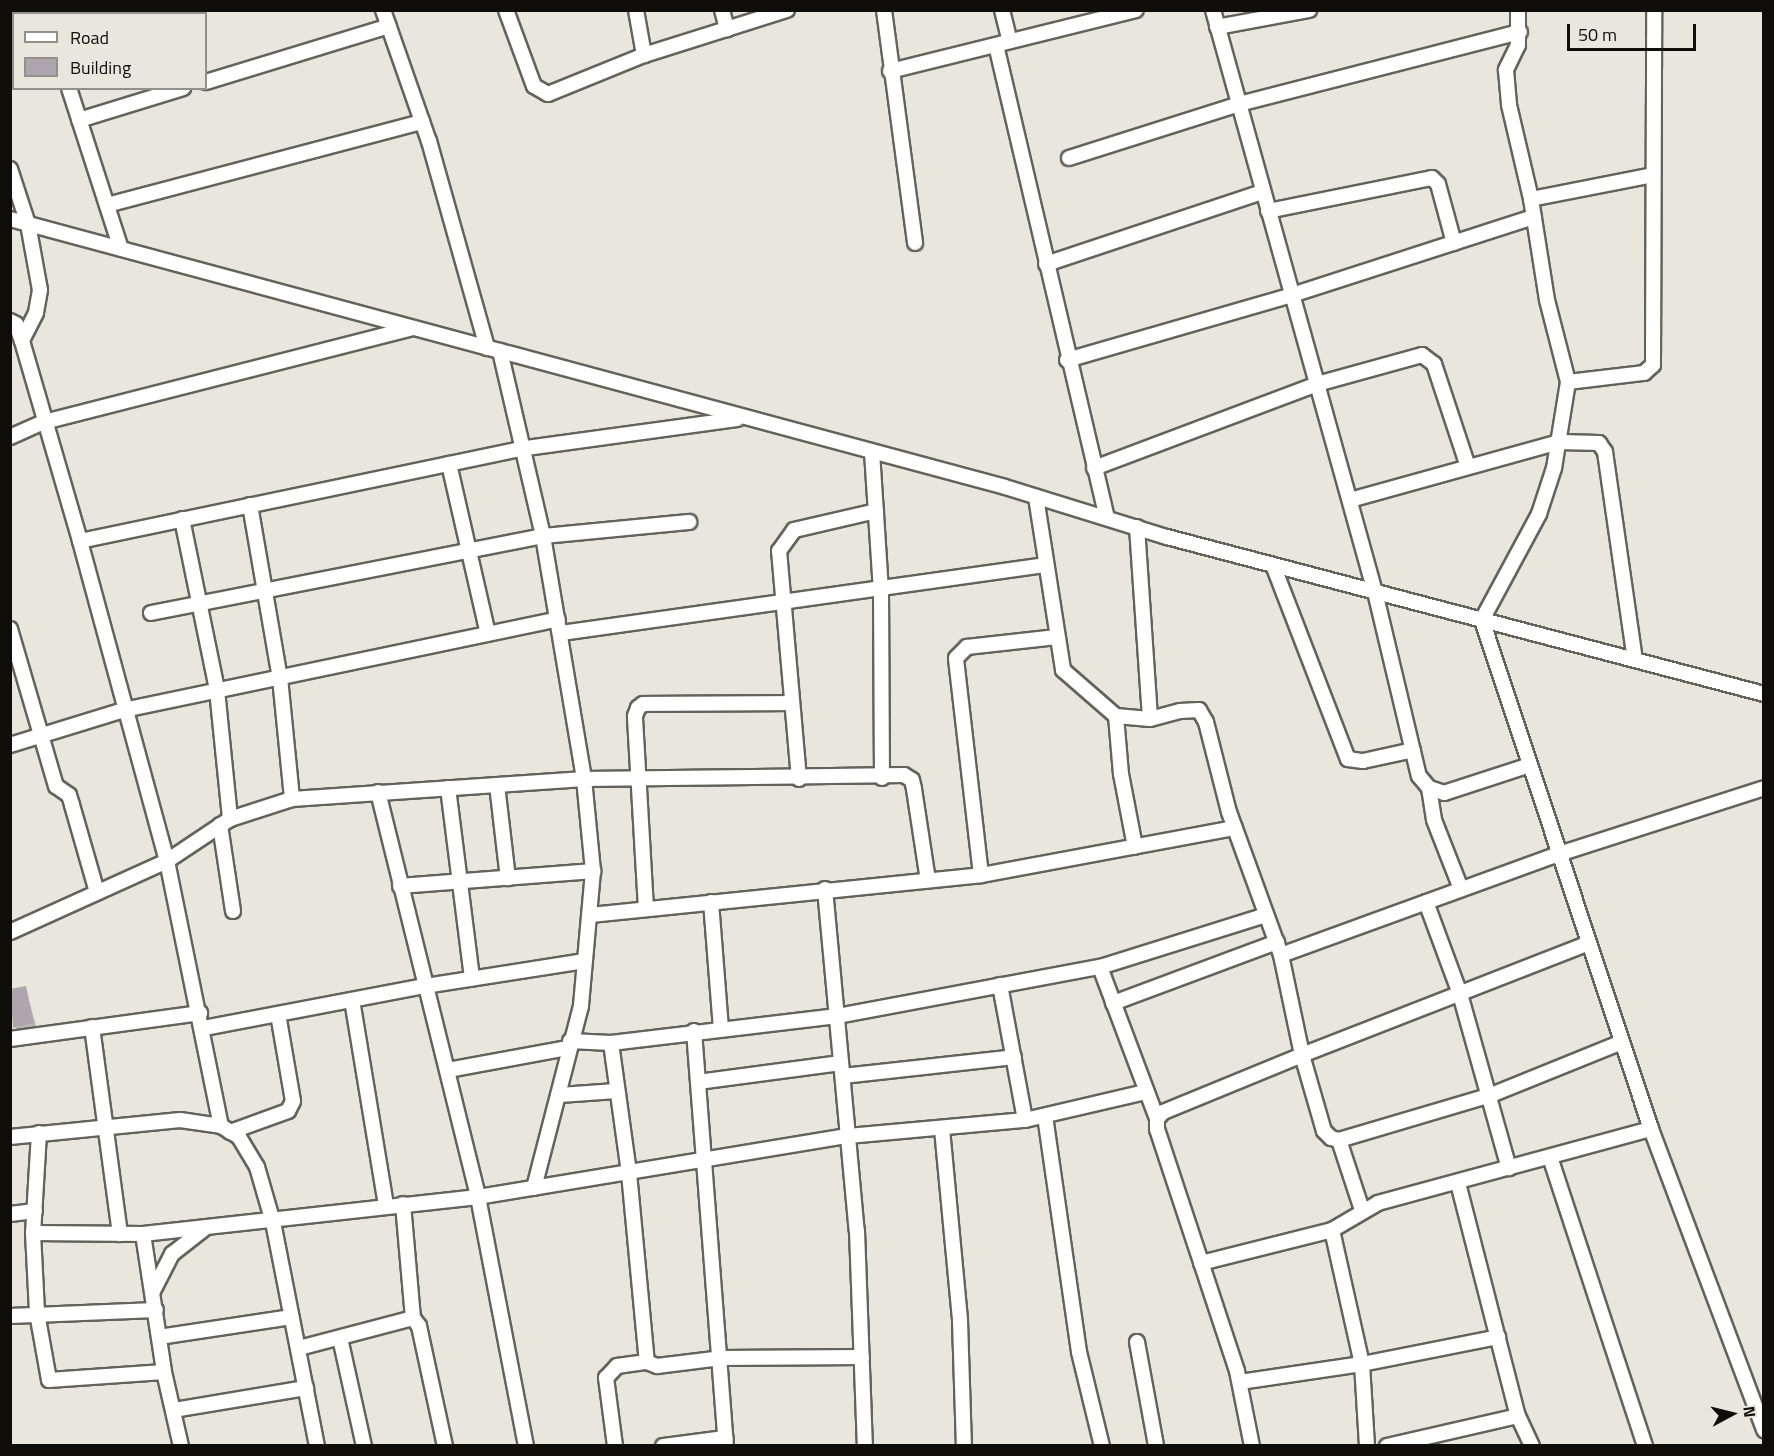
<!DOCTYPE html>
<style>
body{margin:0}
#map{position:relative;width:1774px;height:1456px;overflow:hidden;background:#e9e7dd;font-family:"Titillium Web",sans-serif}
div>[style]{position:absolute}
[style*='--x']{left:calc(var(--x)*1px);top:calc(var(--y)*1px);width:calc(var(--w)*1px);rotate:calc(var(--a)*1deg)}
.shadow>*{inset:0;background:#0003}
.building>*{inset:0;background:#aea6ae}
.roads{filter:drop-shadow(2px 0 #64635a) drop-shadow(-2px 0 #64635a) drop-shadow(0 2px #64635a) drop-shadow(0 -2px #64635a)}
.street>*{height:14px;margin:-7px;padding:0 7px;transform-origin:7px;border-radius:7px;background:#fff}
span{translate:-50% -50%;white-space:nowrap;text-align:center;line-height:1.15;-webkit-text-stroke:5px #e9e7dd;paint-order:stroke}
.frame{position:absolute;inset:0;border:12px solid #0f0e0b;pointer-events:none}
.legend{position:absolute;left:12px;top:12px;width:195px;height:78px;box-sizing:border-box;background:#e9e7dd;border:2px solid #929089;margin:0;padding:8px 10px;list-style:none;font-size:18px;color:#0f0e0b}
.legend li{display:flex;align-items:center;gap:12px;height:30px}
.legend b{width:30px;border:2px solid #929089}
.north{position:absolute;left:1702px;top:1384px;width:60px;height:60px;-webkit-text-stroke:4px #e9e7dd;paint-order:stroke;rotate:83deg;font-size:16px;font-weight:700;line-height:24px;text-align:center;color:#0f0e0b}
.north::after{content:'';display:block;margin:auto;width:21px;height:27px;background:#0f0e0b;clip-path:polygon(50% 0,100% 100%,50% 72%,0 100%)}
.scale{position:absolute;left:1567px;top:24px;width:129px;height:27px;box-sizing:border-box;border:3px solid #0f0e0b;border-top:0;padding-left:8px;font-size:18px;line-height:21px;white-space:nowrap;color:#0f0e0b;-webkit-text-stroke:4px #e9e7dd;paint-order:stroke}
</style>
<div id="map">
<div class="shadow">
<div style="clip-path:polygon(25px 987px,37px 1029px,18px 1033px,10px 1008px,10px 991px)"></div>
</div>
<div class="building">
<div style="clip-path:polygon(26px 986px,34px 1023px,13px 1028px,10px 989px)"></div>
</div>
<div class="roads">
<div class="street">
<div style="--x:43;--y:10;--w:4;--a:76"></div>
<div style="--x:143;--y:10;--w:4;--a:76"></div>
<div style="--x:383;--y:10;--w:139;--a:70.7"></div>
<div style="--x:429;--y:141;--w:215;--a:74.3"></div>
<div style="--x:506;--y:10;--w:81;--a:69.8"></div>
<div style="--x:534;--y:86;--w:16;--a:30"></div>
<div style="--x:548;--y:94;--w:104;--a:-22.1"></div>
<div style="--x:644;--y:55;--w:150;--a:-17.5"></div>
<div style="--x:636;--y:10;--w:46;--a:79.9"></div>
<div style="--x:722;--y:10;--w:20;--a:75"></div>
<div style="--x:884;--y:10;--w:235;--a:82.4"></div>
<div style="--x:1002;--y:10;--w:32;--a:76"></div>
<div style="--x:1213;--y:10;--w:604;--a:74.45"></div>
<div style="--x:1375;--y:592;--w:189;--a:76.6"></div>
<div style="--x:1419;--y:776;--w:16;--a:50"></div>
<div style="--x:1429;--y:788;--w:16;--a:18"></div>
<div style="--x:1444;--y:793;--w:90;--a:-18"></div>
<div style="--x:1518;--y:10;--w:35;--a:90"></div>
<div style="--x:1518;--y:45;--w:28;--a:116"></div>
<div style="--x:1506;--y:70;--w:35;--a:85"></div>
<div style="--x:1509;--y:105;--w:97;--a:76.8"></div>
<div style="--x:1531;--y:199;--w:102;--a:81"></div>
<div style="--x:1547;--y:300;--w:85;--a:75.6"></div>
<div style="--x:1568;--y:382;--w:87;--a:99.2"></div>
<div style="--x:1554;--y:468;--w:48;--a:108.1"></div>
<div style="--x:1539;--y:514;--w:120;--a:118.3"></div>
<div style="--x:1482;--y:620;--w:536;--a:71.63"></div>
<div style="--x:1651;--y:1129;--w:322;--a:69.4"></div>
<div style="--x:1217;--y:27;--w:94;--a:-10.5"></div>
<div style="--x:996;--y:45;--w:486;--a:76.8"></div>
<div style="--x:890;--y:71;--w:253;--a:-13.9"></div>
<div style="--x:206;--y:82;--w:191;--a:-17"></div>
<div style="--x:69;--y:88;--w:169;--a:72.1"></div>
<div style="--x:79;--y:120;--w:109;--a:-17.1"></div>
<div style="--x:1069;--y:158;--w:178;--a:-17.6"></div>
<div style="--x:1239;--y:104;--w:290;--a:-14.4"></div>
<div style="--x:10;--y:169;--w:58;--a:71.9"></div>
<div style="--x:28;--y:224;--w:67;--a:79.7"></div>
<div style="--x:40;--y:290;--w:23;--a:100"></div>
<div style="--x:36;--y:313;--w:31;--a:117"></div>
<div style="--x:1531;--y:199;--w:124;--a:-11.1"></div>
<div style="--x:107;--y:205;--w:326;--a:-14.8"></div>
<div style="--x:1268;--y:211;--w:167;--a:-11.4"></div>
<div style="--x:1432;--y:178;--w:8;--a:45"></div>
<div style="--x:1438;--y:184;--w:61;--a:74.8"></div>
<div style="--x:10;--y:219;--w:1030;--a:15.07"></div>
<div style="--x:1005;--y:487;--w:170;--a:17.2"></div>
<div style="--x:1167;--y:537;--w:617;--a:14.73"></div>
<div style="--x:1046;--y:264;--w:229;--a:-18.4"></div>
<div style="--x:10;--y:321;--w:7;--a:27"></div>
<div style="--x:16;--y:324;--w:18;--a:71"></div>
<div style="--x:22;--y:341;--w:208;--a:73.8"></div>
<div style="--x:80;--y:541;--w:332;--a:74.8"></div>
<div style="--x:167;--y:861;--w:270;--a:78.5"></div>
<div style="--x:500;--y:351;--w:190;--a:76.9"></div>
<div style="--x:543;--y:536;--w:246;--a:80.4"></div>
<div style="--x:584;--y:779;--w:92;--a:84.4"></div>
<div style="--x:593;--y:871;--w:136;--a:95.1"></div>
<div style="--x:581;--y:1006;--w:188;--a:104.5"></div>
<div style="--x:1067;--y:360;--w:234;--a:-16.1"></div>
<div style="--x:1292;--y:295;--w:254;--a:-17.9"></div>
<div style="--x:1568;--y:382;--w:77;--a:-6.8"></div>
<div style="--x:1644;--y:373;--w:12;--a:-42"></div>
<div style="--x:1653;--y:365;--w:355;--a:-89.8"></div>
<div style="--x:10;--y:437;--w:37;--a:-24"></div>
<div style="--x:44;--y:422;--w:378;--a:-14.3"></div>
<div style="--x:872;--y:452;--w:138;--a:86.3"></div>
<div style="--x:881;--y:590;--w:188;--a:89.7"></div>
<div style="--x:449;--y:464;--w:174;--a:77.1"></div>
<div style="--x:1094;--y:468;--w:238;--a:-20.6"></div>
<div style="--x:1317;--y:384;--w:109;--a:-15.4"></div>
<div style="--x:1422;--y:355;--w:15;--a:37"></div>
<div style="--x:1434;--y:364;--w:108;--a:71.7"></div>
<div style="--x:1036;--y:497;--w:175;--a:81.1"></div>
<div style="--x:1063;--y:670;--w:70;--a:41"></div>
<div style="--x:1116;--y:716;--w:34;--a:5"></div>
<div style="--x:1150;--y:719;--w:31;--a:-15"></div>
<div style="--x:1180;--y:711;--w:19;--a:-3"></div>
<div style="--x:1199;--y:710;--w:14;--a:60"></div>
<div style="--x:1206;--y:722;--w:93;--a:75.7"></div>
<div style="--x:1229;--y:812;--w:152;--a:70"></div>
<div style="--x:1281;--y:955;--w:102;--a:78.1"></div>
<div style="--x:1302;--y:1055;--w:79;--a:73.9"></div>
<div style="--x:1324;--y:1131;--w:10;--a:45"></div>
<div style="--x:1331;--y:1138;--w:8;--a:14"></div>
<div style="--x:1339;--y:1140;--w:159;--a:-16.5"></div>
<div style="--x:1491;--y:1095;--w:141;--a:-22"></div>
<div style="--x:1350;--y:500;--w:217;--a:-15.5"></div>
<div style="--x:1559;--y:442;--w:40;--a:1.4"></div>
<div style="--x:1599;--y:443;--w:11;--a:56"></div>
<div style="--x:1605;--y:452;--w:210;--a:81.8"></div>
<div style="--x:250;--y:505;--w:176;--a:80.2"></div>
<div style="--x:280;--y:678;--w:122;--a:84.3"></div>
<div style="--x:182;--y:519;--w:175;--a:78.4"></div>
<div style="--x:217;--y:690;--w:130;--a:84.2"></div>
<div style="--x:1137;--y:527;--w:192;--a:86.1"></div>
<div style="--x:80;--y:541;--w:456;--a:-11.8"></div>
<div style="--x:526;--y:448;--w:213;--a:-7.8"></div>
<div style="--x:1273;--y:565;--w:208;--a:68.9"></div>
<div style="--x:1348;--y:759;--w:15;--a:8"></div>
<div style="--x:1363;--y:761;--w:51;--a:-12.4"></div>
<div style="--x:151;--y:613;--w:399;--a:-11.1"></div>
<div style="--x:543;--y:536;--w:147;--a:-5.5"></div>
<div style="--x:10;--y:629;--w:164;--a:73.7"></div>
<div style="--x:56;--y:786;--w:16;--a:35"></div>
<div style="--x:69;--y:795;--w:10;--a:73"></div>
<div style="--x:72;--y:805;--w:91;--a:74"></div>
<div style="--x:561;--y:633;--w:490;--a:-8"></div>
<div style="--x:1116;--y:716;--w:58;--a:85.1"></div>
<div style="--x:1121;--y:774;--w:74;--a:79.1"></div>
<div style="--x:10;--y:745;--w:119;--a:-17.1"></div>
<div style="--x:124;--y:710;--w:443;--a:-11.8"></div>
<div style="--x:799;--y:779;--w:229;--a:-95"></div>
<div style="--x:779;--y:551;--w:26;--a:-54"></div>
<div style="--x:794;--y:530;--w:84;--a:-13"></div>
<div style="--x:497;--y:785;--w:94;--a:83.3"></div>
<div style="--x:448;--y:788;--w:192;--a:82.8"></div>
<div style="--x:1429;--y:788;--w:32;--a:81"></div>
<div style="--x:1434;--y:820;--w:74;--a:68.6"></div>
<div style="--x:378;--y:792;--w:417;--a:76.1"></div>
<div style="--x:478;--y:1197;--w:254;--a:79.1"></div>
<div style="--x:220;--y:825;--w:87;--a:81.4"></div>
<div style="--x:981;--y:875;--w:218;--a:-96.6"></div>
<div style="--x:956;--y:658;--w:16;--a:-45"></div>
<div style="--x:967;--y:647;--w:90;--a:-6.4"></div>
<div style="--x:400;--y:886;--w:194;--a:-4.4"></div>
<div style="--x:825;--y:889;--w:343;--a:84.7"></div>
<div style="--x:857;--y:1231;--w:215;--a:87.9"></div>
<div style="--x:711;--y:902;--w:126;--a:85.5"></div>
<div style="--x:1426;--y:902;--w:98;--a:69.7"></div>
<div style="--x:1460;--y:994;--w:181;--a:74.3"></div>
<div style="--x:646;--y:909;--w:193;--a:-93.3"></div>
<div style="--x:635;--y:716;--w:9;--a:-69"></div>
<div style="--x:638;--y:708;--w:6;--a:-39"></div>
<div style="--x:643;--y:704;--w:149;--a:-0.4"></div>
<div style="--x:590;--y:915;--w:393;--a:-5.8"></div>
<div style="--x:981;--y:875;--w:258;--a:-10.5"></div>
<div style="--x:10;--y:932;--w:172;--a:-24.3"></div>
<div style="--x:167;--y:861;--w:76;--a:-33.7"></div>
<div style="--x:230;--y:819;--w:65;--a:-17.9"></div>
<div style="--x:292;--y:799;--w:293;--a:-3.9"></div>
<div style="--x:584;--y:779;--w:320;--a:-0.7"></div>
<div style="--x:904;--y:775;--w:9;--a:32"></div>
<div style="--x:912;--y:780;--w:9;--a:77"></div>
<div style="--x:914;--y:789;--w:92;--a:81.3"></div>
<div style="--x:1281;--y:955;--w:296;--a:-20"></div>
<div style="--x:1559;--y:854;--w:215;--a:-17.8"></div>
<div style="--x:1100;--y:967;--w:162;--a:69.4"></div>
<div style="--x:1157;--y:1119;--w:10;--a:90"></div>
<div style="--x:1157;--y:1129;--w:255;--a:71.7"></div>
<div style="--x:1237;--y:1371;--w:76;--a:78.7"></div>
<div style="--x:1000;--y:985;--w:137;--a:79.5"></div>
<div style="--x:352;--y:1000;--w:208;--a:80.6"></div>
<div style="--x:1113;--y:1003;--w:175;--a:-20.4"></div>
<div style="--x:92;--y:1027;--w:209;--a:82.3"></div>
<div style="--x:204;--y:1028;--w:225;--a:-10.8"></div>
<div style="--x:425;--y:986;--w:161;--a:-8.9"></div>
<div style="--x:694;--y:1031;--w:416;--a:85.6"></div>
<div style="--x:10;--y:1039;--w:192;--a:-7.8"></div>
<div style="--x:570;--y:1041;--w:41;--a:2.8"></div>
<div style="--x:611;--y:1043;--w:228;--a:-6.8"></div>
<div style="--x:837;--y:1016;--w:268;--a:-10.6"></div>
<div style="--x:1100;--y:967;--w:174;--a:-17.4"></div>
<div style="--x:611;--y:1043;--w:131;--a:82.1"></div>
<div style="--x:629;--y:1173;--w:190;--a:84.6"></div>
<div style="--x:647;--y:1362;--w:11;--a:22"></div>
<div style="--x:657;--y:1366;--w:64;--a:-7.1"></div>
<div style="--x:721;--y:1358;--w:141;--a:-0.4"></div>
<div style="--x:448;--y:1070;--w:122;--a:-10.4"></div>
<div style="--x:843;--y:1076;--w:172;--a:-6.3"></div>
<div style="--x:698;--y:1082;--w:144;--a:-7.6"></div>
<div style="--x:560;--y:1095;--w:56;--a:-4.1"></div>
<div style="--x:1045;--y:1116;--w:238;--a:81.8"></div>
<div style="--x:1079;--y:1352;--w:97;--a:76.3"></div>
<div style="--x:1157;--y:1119;--w:9;--a:-49"></div>
<div style="--x:1163;--y:1112;--w:150;--a:-22.3"></div>
<div style="--x:1302;--y:1055;--w:308;--a:-21.3"></div>
<div style="--x:942;--y:1129;--w:193;--a:84.6"></div>
<div style="--x:960;--y:1321;--w:125;--a:88.2"></div>
<div style="--x:230;--y:1132;--w:62;--a:-19.9"></div>
<div style="--x:288;--y:1111;--w:11;--a:-63"></div>
<div style="--x:293;--y:1101;--w:88;--a:-99.8"></div>
<div style="--x:39;--y:1133;--w:100;--a:93.4"></div>
<div style="--x:33;--y:1233;--w:80;--a:87.1"></div>
<div style="--x:37;--y:1313;--w:68;--a:79.8"></div>
<div style="--x:49;--y:1380;--w:115;--a:-4"></div>
<div style="--x:164;--y:1372;--w:76;--a:77.1"></div>
<div style="--x:10;--y:1137;--w:171;--a:-5.7"></div>
<div style="--x:180;--y:1120;--w:41;--a:8.3"></div>
<div style="--x:221;--y:1126;--w:21;--a:31"></div>
<div style="--x:239;--y:1137;--w:35;--a:59"></div>
<div style="--x:257;--y:1167;--w:57;--a:73.8"></div>
<div style="--x:273;--y:1222;--w:228;--a:78.9"></div>
<div style="--x:1339;--y:1140;--w:74;--a:71.8"></div>
<div style="--x:1550;--y:1157;--w:304;--a:71.8"></div>
<div style="--x:1458;--y:1183;--w:241;--a:75.6"></div>
<div style="--x:1518;--y:1416;--w:33;--a:65"></div>
<div style="--x:403;--y:1204;--w:114;--a:85"></div>
<div style="--x:10;--y:1214;--w:25;--a:-7"></div>
<div style="--x:1332;--y:1230;--w:137;--a:77.4"></div>
<div style="--x:1362;--y:1364;--w:82;--a:86.5"></div>
<div style="--x:33;--y:1233;--w:110;--a:0.5"></div>
<div style="--x:143;--y:1234;--w:337;--a:-6.3"></div>
<div style="--x:478;--y:1197;--w:375;--a:-9.4"></div>
<div style="--x:848;--y:1136;--w:178;--a:-5.2"></div>
<div style="--x:1025;--y:1120;--w:123;--a:-13.1"></div>
<div style="--x:143;--y:1234;--w:140;--a:81.3"></div>
<div style="--x:1201;--y:1263;--w:135;--a:-14.1"></div>
<div style="--x:1332;--y:1230;--w:53;--a:-30.4"></div>
<div style="--x:1378;--y:1203;--w:283;--a:-15.2"></div>
<div style="--x:153;--y:1291;--w:42;--a:-62.8"></div>
<div style="--x:172;--y:1254;--w:41;--a:-38"></div>
<div style="--x:10;--y:1316;--w:146;--a:-2.4"></div>
<div style="--x:159;--y:1337;--w:134;--a:-8.6"></div>
<div style="--x:340;--y:1338;--w:111;--a:77.5"></div>
<div style="--x:1137;--y:1342;--w:106;--a:79.6"></div>
<div style="--x:299;--y:1348;--w:118;--a:-14.7"></div>
<div style="--x:413;--y:1318;--w:10;--a:53"></div>
<div style="--x:419;--y:1326;--w:123;--a:77.8"></div>
<div style="--x:1240;--y:1382;--w:123;--a:-8.4"></div>
<div style="--x:1362;--y:1364;--w:139;--a:-11.2"></div>
<div style="--x:174;--y:1410;--w:134;--a:-9.5"></div>
<div style="--x:615;--y:1446;--w:69;--a:-97.5"></div>
<div style="--x:606;--y:1378;--w:16;--a:-47"></div>
<div style="--x:617;--y:1366;--w:30;--a:-8"></div>
<div style="--x:663;--y:1446;--w:63;--a:-7.4"></div>
<div style="--x:1387;--y:1446;--w:134;--a:-12.9"></div>
</div>
</div>
<div class="frame"></div>
<ul class="legend">
<li><b style="height:8px;background:#fff"></b>Road</li>
<li><b style="height:16px;background:#aea6ae"></b>Building</li>
</ul>
<div class="north">N</div>
<div class="scale">50 m</div>
</div>
